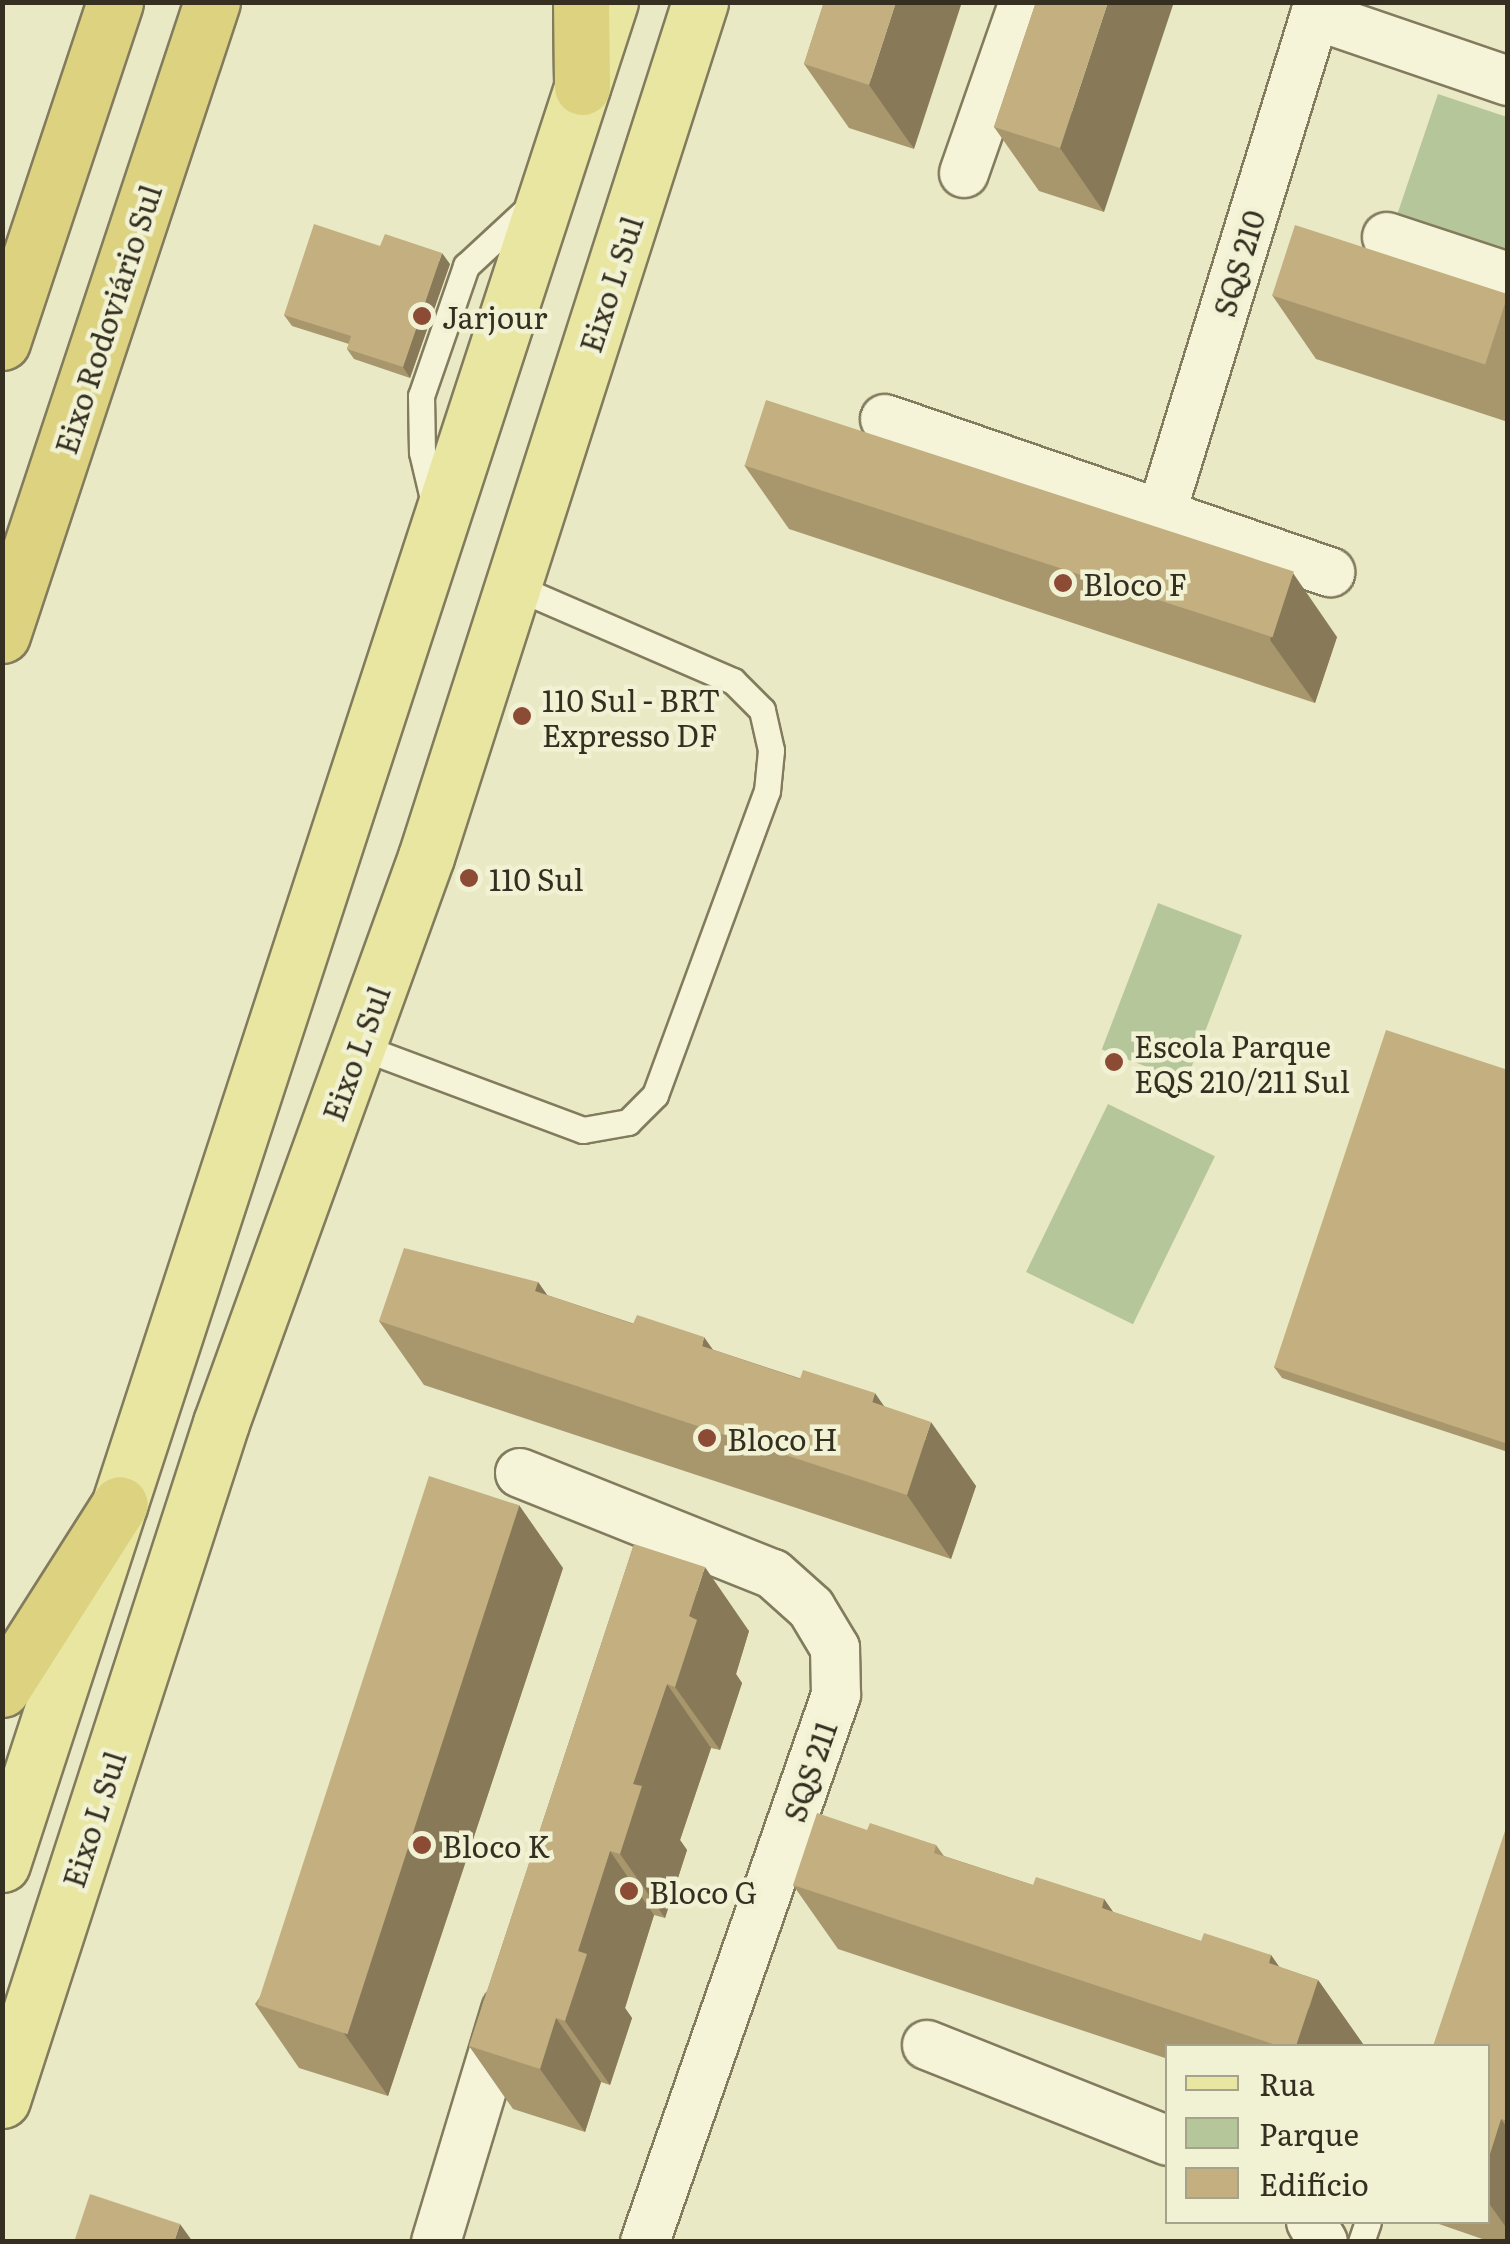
<!DOCTYPE html>
<meta charset="utf-8">
<style>
body{margin:0}
#map{position:relative;width:1510px;height:2244px;overflow:hidden;background:#e9e9c6;font-family:Literata,serif}
div>[style]{position:absolute}
[style*='--x']{left:calc(var(--x)*1px);top:calc(var(--y)*1px);width:calc(var(--w)*1px);rotate:calc(var(--a)*1deg)}
.green>*{inset:0;background:#b5c69b;transform-origin:0 0}
.roads{filter:drop-shadow(2px 0 #827b5d) drop-shadow(-2px 0 #827b5d) drop-shadow(0 2px #827b5d) drop-shadow(0 -2px #827b5d)}
.service>*{height:25px;margin:-12.5px;padding:0 12.5px;transform-origin:12.5px;border-radius:12.5px;background:#f5f4d8}
.minor>*{height:48px;margin:-24px;padding:0 24px;transform-origin:24px;border-radius:24px;background:#f5f4d8}
.primary>*{height:55px;margin:-27.5px;padding:0 27.5px;transform-origin:27.5px;border-radius:27.5px;background:#e8e6a1}
.trunk>*{height:55px;margin:-27.5px;padding:0 27.5px;transform-origin:27.5px;border-radius:27.5px;background:#dcd280}
.wall>*{inset:0;background:#a8966d}
.shaded-wall>*{inset:0;background:#887a59}
.building>*{inset:0;background:#c3af7f;transform-origin:0 0}
.dots>*{width:28px;height:28px;translate:-50% -50%;box-sizing:border-box;border:5px solid #f1f1d4;border-radius:50%}
span{translate:-50% -50%;white-space:nowrap;text-align:center;line-height:1.15;-webkit-text-stroke:9px #f1f1d4;paint-order:stroke}
.street-label{font-size:30px;color:#342f20}
.poi-label{font-size:30px;color:#342f20}
.left{translate:0 -50%;text-align:left}
.frame{position:absolute;inset:0;border:5px solid #342f20;pointer-events:none}
.legend{position:absolute;left:1165px;top:2044px;width:325px;height:180px;box-sizing:border-box;background:#f1f1d4;border:2px solid #a5a38c;margin:0;padding:12px 18px;list-style:none;font-size:30px;color:#342f20}
.legend li{display:flex;align-items:center;gap:20px;height:50px}
.legend b{width:50px;border:2px solid #a5a38c}
</style>
<div id="map">
<div class="green">
<div style="clip-path:polygon(1438px 94px,1507px 117px,1507px 257px,1396px 218px)"></div>
<div style="left:1158px;top:903px;width:90px;height:157px;rotate:21deg"></div>
<div style="left:1108px;top:1104px;width:119px;height:187px;rotate:26deg"></div>
</div>
<div class="roads">
<div class="service">
<div style="--x:435;--y:507;--w:57;--a:-103.3"></div>
<div style="--x:422;--y:452;--w:56;--a:-91"></div>
<div style="--x:421;--y:396;--w:138;--a:-70.9"></div>
<div style="--x:466;--y:266;--w:94;--a:-42.8"></div>
<div style="--x:358;--y:1046;--w:240;--a:20.5"></div>
<div style="--x:583;--y:1130;--w:46;--a:-10.1"></div>
<div style="--x:628;--y:1122;--w:38;--a:-45"></div>
<div style="--x:655;--y:1095;--w:324;--a:-69.8"></div>
<div style="--x:767;--y:791;--w:41;--a:-84.4"></div>
<div style="--x:771;--y:750;--w:41;--a:-102.7"></div>
<div style="--x:762;--y:710;--w:41;--a:-135"></div>
<div style="--x:733;--y:681;--w:240;--a:-156.6"></div>
<div style="--x:1361;--y:2242;--w:21;--a:-71"></div>
</div>
<div class="minor">
<div style="--x:964;--y:173;--w:181;--a:-70.7"></div>
<div style="--x:1387;--y:237;--w:127;--a:18.3"></div>
<div style="--x:885;--y:419;--w:471;--a:19"></div>
<div style="--x:1162;--y:511;--w:519;--a:-72.86"></div>
<div style="--x:1315;--y:15;--w:204;--a:18.9"></div>
<div style="--x:520;--y:1473;--w:272;--a:21.8"></div>
<div style="--x:773;--y:1574;--w:51;--a:41.8"></div>
<div style="--x:811;--y:1608;--w:47;--a:59"></div>
<div style="--x:835;--y:1648;--w:47;--a:88.8"></div>
<div style="--x:836;--y:1695;--w:579;--a:109.25"></div>
<div style="--x:927;--y:2045;--w:259;--a:21.7"></div>
<div style="--x:1311;--y:2222;--w:23;--a:59"></div>
<div style="--x:436;--y:2242;--w:242;--a:-73.2"></div>
</div>
<div class="primary">
<div style="--x:2;--y:1864;--w:1959;--a:-71.92"></div>
<div style="--x:2;--y:2100;--w:712;--a:-72.07"></div>
<div style="--x:221;--y:1423;--w:602;--a:-70.09"></div>
<div style="--x:426;--y:857;--w:898;--a:-72.23"></div>
</div>
<div class="trunk">
<div style="--x:581;--y:2;--w:85;--a:89.3"></div>
<div style="--x:2;--y:342;--w:358;--a:-71.6"></div>
<div style="--x:2;--y:635;--w:667;--a:-71.65"></div>
<div style="--x:2;--y:1689;--w:219;--a:-57.5"></div>
</div>
</div>
<div class="wall">
<div style="clip-path:polygon(824px 2px,914px 149px,849px 128px,804px 64px)"></div>
<div style="clip-path:polygon(1036px 2px,1104px 212px,1039px 191px,994px 127px)"></div>
<div style="clip-path:polygon(380px 246px,450px 264px,410px 378px,354px 359px,347px 349px,349px 344px,292px 326px,284px 315px)"></div>
<div style="clip-path:polygon(1272px 295px,1508px 295px,1508px 422px,1316px 359px)"></div>
<div style="clip-path:polygon(744px 465px,1337px 637px,1315px 703px,789px 529px)"></div>
<div style="clip-path:polygon(1508px 1070px,1508px 1452px,1282px 1378px,1274px 1367px)"></div>
<div style="clip-path:polygon(538px 1282px,547px 1295px,884px 1406px,976px 1486px,951px 1559px,424px 1385px,379px 1321px)"></div>
<div style="clip-path:polygon(634px 1544px,749px 1631px,736px 1674px,742px 1683px,720px 1750px,711px 1748px,680px 1840px,687px 1850px,665px 1918px,654px 1915px,625px 2008px,632px 2018px,610px 2085px,601px 2082px,585px 2132px,513px 2109px,469px 2046px)"></div>
<div style="clip-path:polygon(563px 1568px,388px 2096px,299px 2068px,255px 2004px)"></div>
<div style="clip-path:polygon(1508px 1822px,1508px 2242px,1491px 2242px,1439px 2224px,1438px 2222px,1488px 2222px,1488px 2046px)"></div>
<div style="clip-path:polygon(867px 1830px,936px 1845px,944px 1856px,1033px 1885px,1104px 1899px,1113px 1912px,1201px 1941px,1271px 1955px,1279px 1967px,1318px 1980px,1363px 2044px,1362px 2046px,1168px 2046px,1168px 2059px,838px 1949px,793px 1885px)"></div>
</div>
<div class="shaded-wall">
<div style="clip-path:polygon(896px 2px,962px 2px,914px 149px,869px 85px)"></div>
<div style="clip-path:polygon(1108px 2px,1174px 2px,1104px 212px,1060px 148px)"></div>
<div style="clip-path:polygon(442px 253px,450px 264px,410px 378px,403px 367px)"></div>
<div style="clip-path:polygon(1293px 573px,1337px 637px,1315px 703px,1270px 640px)"></div>
<div style="clip-path:polygon(538px 1282px,583px 1346px,535px 1291px)"></div>
<div style="clip-path:polygon(704px 1337px,749px 1401px,702px 1346px)"></div>
<div style="clip-path:polygon(875px 1393px,919px 1457px,872px 1402px)"></div>
<div style="clip-path:polygon(931px 1422px,976px 1486px,951px 1559px,907px 1495px)"></div>
<div style="clip-path:polygon(519px 1505px,563px 1568px,388px 2096px,343px 2032px)"></div>
<div style="clip-path:polygon(705px 1567px,749px 1631px,736px 1674px,742px 1683px,720px 1750px,675px 1687px,689px 1616px)"></div>
<div style="clip-path:polygon(667px 1684px,711px 1748px,680px 1840px,687px 1850px,665px 1918px,620px 1854px,633px 1784px)"></div>
<div style="clip-path:polygon(610px 1851px,654px 1915px,625px 2008px,632px 2018px,610px 2085px,565px 2021px,578px 1951px)"></div>
<div style="clip-path:polygon(1104px 1899px,1149px 1963px,1102px 1908px)"></div>
<div style="clip-path:polygon(1271px 1955px,1309px 2009px,1318px 1980px,1363px 2044px,1362px 2046px,1296px 2046px,1269px 1963px)"></div>
<div style="clip-path:polygon(556px 2018px,601px 2082px,585px 2132px,540px 2069px)"></div>
<div style="clip-path:polygon(1501px 2119px,1508px 2129px,1508px 2230px,1488px 2202px,1488px 2160px)"></div>
<div style="clip-path:polygon(180px 2224px,193px 2242px,174px 2242px)"></div>
</div>
<div class="building">
<div style="clip-path:polygon(824px 2px,896px 2px,869px 85px,804px 64px)"></div>
<div style="clip-path:polygon(1036px 2px,1108px 2px,1060px 148px,994px 127px)"></div>
<div style="clip-path:polygon(314px 224px,380px 246px,385px 234px,442px 253px,403px 367px,347px 349px,351px 336px,284px 315px)"></div>
<div style="left:1295px;top:225px;width:224px;height:74px;rotate:18deg"></div>
<div style="left:766px;top:400px;width:555px;height:69px;rotate:18deg"></div>
<div style="clip-path:polygon(1386px 1030px,1508px 1070px,1508px 1444px,1274px 1367px)"></div>
<div style="clip-path:polygon(404px 1248px,538px 1282px,535px 1291px,633px 1324px,637px 1315px,704px 1337px,702px 1346px,800px 1379px,803px 1370px,875px 1393px,872px 1402px,931px 1422px,907px 1495px,379px 1321px)"></div>
<div style="left:429px;top:1476px;width:95px;height:556px;rotate:18deg"></div>
<div style="clip-path:polygon(634px 1544px,705px 1567px,689px 1616px,697px 1620px,675px 1687px,667px 1684px,633px 1784px,642px 1786px,620px 1854px,610px 1851px,578px 1951px,587px 1954px,565px 2021px,556px 2018px,540px 2069px,469px 2046px)"></div>
<div style="clip-path:polygon(817px 1813px,867px 1830px,870px 1823px,936px 1845px,934px 1853px,1033px 1885px,1036px 1877px,1104px 1899px,1102px 1908px,1201px 1941px,1204px 1933px,1271px 1955px,1269px 1963px,1318px 1980px,1296px 2046px,1279px 2046px,793px 1885px)"></div>
<div style="clip-path:polygon(1508px 1822px,1508px 2121px,1501px 2119px,1488px 2160px,1488px 2046px,1433px 2046px)"></div>
<div style="clip-path:polygon(90px 2194px,180px 2224px,174px 2242px,74px 2242px)"></div>
</div>
<div class="dots">
<div style="left:422px;top:316px;background:#8b4b34"></div>
<div style="left:1063px;top:583px;background:#8b4b34"></div>
<div style="left:522px;top:716px;background:#8b4b34"></div>
<div style="left:469px;top:878px;background:#8b4b34"></div>
<div style="left:1114px;top:1062px;background:#8b4b34"></div>
<div style="left:707px;top:1438px;background:#8b4b34"></div>
<div style="left:422px;top:1845px;background:#8b4b34"></div>
<div style="left:629px;top:1891px;background:#8b4b34"></div>
</div>
<div class="street-label">
<span style="left:1238px;top:263px;rotate:-73deg">SQS 210</span>
<span style="left:610px;top:284px;rotate:-72deg">Eixo L Sul</span>
<span style="left:107px;top:319px;rotate:-72deg">Eixo Rodoviário Sul</span>
<span style="left:355px;top:1053px;rotate:-70deg">Eixo L Sul</span>
<span style="left:809px;top:1771px;rotate:-71deg">SQS 211</span>
<span style="left:93px;top:1819px;rotate:-72deg">Eixo L Sul</span>
</div>
<div class="poi-label">
<span class="left" style="left:442px;top:316px">Jarjour</span>
<span class="left" style="left:1083px;top:583px">Bloco F</span>
<span class="left" style="left:542px;top:716px">110 Sul - BRT<br>Expresso DF</span>
<span class="left" style="left:489px;top:878px">110 Sul</span>
<span class="left" style="left:1134px;top:1062px">Escola Parque<br>EQS 210/211 Sul</span>
<span class="left" style="left:727px;top:1438px">Bloco H</span>
<span class="left" style="left:442px;top:1845px">Bloco K</span>
<span class="left" style="left:649px;top:1891px">Bloco G</span>
</div>
<div class="frame"></div>
<ul class="legend">
<li><b style="height:12px;background:#e8e6a1"></b>Rua</li>
<li><b style="height:28px;background:#b5c69b"></b>Parque</li>
<li><b style="height:28px;background:#c3af7f"></b>Edifício</li>
</ul>
</div>
